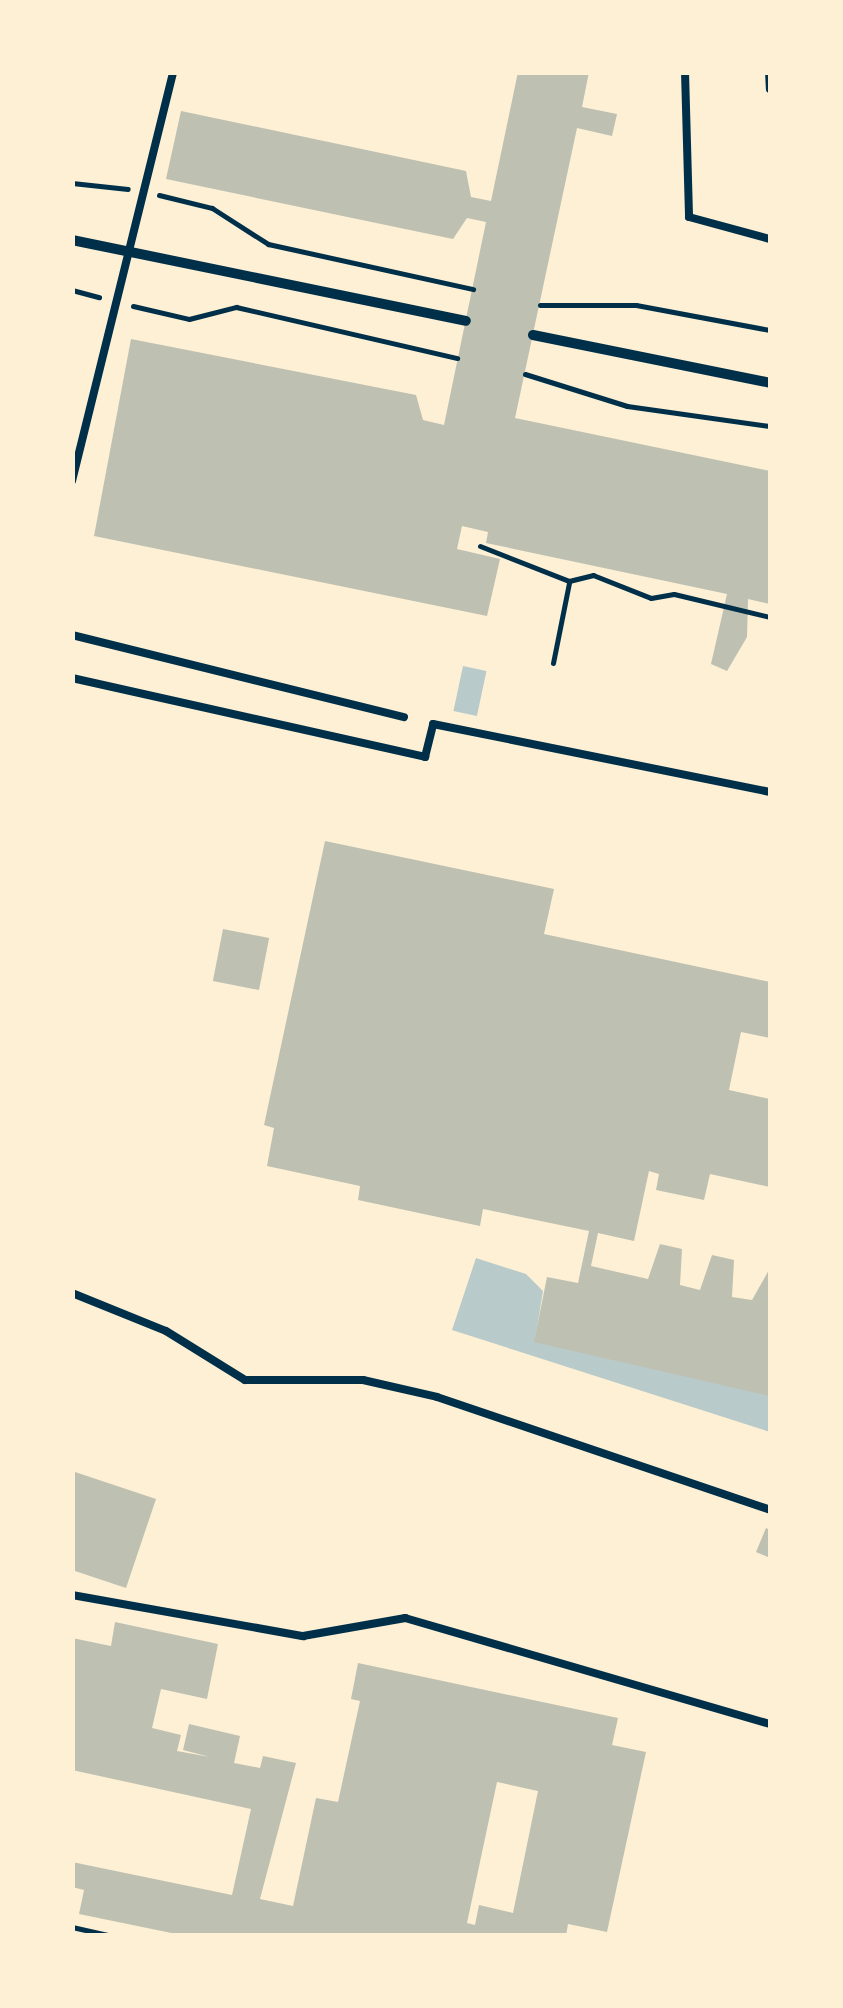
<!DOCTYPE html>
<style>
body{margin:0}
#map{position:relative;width:843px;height:2008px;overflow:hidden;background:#fdf0d5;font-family:"DejaVu Sans",sans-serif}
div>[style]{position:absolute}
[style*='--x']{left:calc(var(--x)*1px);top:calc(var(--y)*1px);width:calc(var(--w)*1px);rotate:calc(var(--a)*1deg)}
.green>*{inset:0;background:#b9caca;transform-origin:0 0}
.building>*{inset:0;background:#bec0b2;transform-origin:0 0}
.path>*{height:5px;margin:-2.5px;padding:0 2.5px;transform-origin:2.5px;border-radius:2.5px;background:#003049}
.service>*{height:8px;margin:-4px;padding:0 4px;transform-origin:4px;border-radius:4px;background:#003049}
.minor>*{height:10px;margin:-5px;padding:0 5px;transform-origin:5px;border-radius:5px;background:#003049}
span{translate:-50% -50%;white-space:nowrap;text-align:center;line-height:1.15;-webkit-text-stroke:10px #fdf0d5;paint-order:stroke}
.frame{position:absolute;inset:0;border:75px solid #fdf0d5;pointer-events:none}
</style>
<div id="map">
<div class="green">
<div style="left:463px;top:666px;width:24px;height:46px;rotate:12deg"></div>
<div style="clip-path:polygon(476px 1258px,526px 1274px,543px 1291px,535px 1340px,770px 1390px,770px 1432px,452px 1330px)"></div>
</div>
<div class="building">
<div style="clip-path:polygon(518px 72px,589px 72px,582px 107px,617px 114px,612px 136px,577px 128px,515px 418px,770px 471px,770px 604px,748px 599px,747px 637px,727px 671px,711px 664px,727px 594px,486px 543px,488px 532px,462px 526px,457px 549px,500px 559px,487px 616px,94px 536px,131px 339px,416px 395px,423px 420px,444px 425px,486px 222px,467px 218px,453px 239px,166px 179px,181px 111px,466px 171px,471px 197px,491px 201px)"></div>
<div style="clip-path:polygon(325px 841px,554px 889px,544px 934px,770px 982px,770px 1038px,741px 1032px,729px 1090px,770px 1099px,770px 1187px,710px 1174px,704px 1200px,656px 1190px,659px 1174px,649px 1171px,634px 1241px,598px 1233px,591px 1266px,648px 1279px,660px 1244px,682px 1249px,680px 1285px,700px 1290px,712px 1255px,734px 1260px,732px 1297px,752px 1300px,770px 1268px,770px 1396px,534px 1342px,547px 1277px,578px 1283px,589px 1231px,483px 1209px,480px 1226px,358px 1200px,360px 1186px,267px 1166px,274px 1128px,264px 1125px)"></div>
<div style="left:223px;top:929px;width:47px;height:53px;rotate:11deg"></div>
<div style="clip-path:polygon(72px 1471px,156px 1499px,126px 1588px,72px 1570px)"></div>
<div style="clip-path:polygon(766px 1528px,770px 1530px,770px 1572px,770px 1558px,756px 1552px)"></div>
<div style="clip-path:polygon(evenodd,115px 1622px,218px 1644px,207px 1699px,161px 1689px,152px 1728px,181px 1735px,177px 1751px,210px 1757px,183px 1750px,189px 1724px,240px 1736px,234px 1763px,260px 1768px,263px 1756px,296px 1763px,260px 1899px,293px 1906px,316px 1798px,338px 1802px,360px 1701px,351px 1699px,358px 1663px,618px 1718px,612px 1745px,646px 1752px,607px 1932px,568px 1924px,566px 1936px,186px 1936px,79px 1914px,84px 1890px,72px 1887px,72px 1862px,232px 1895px,251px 1809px,72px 1770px,72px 1638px,111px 1646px,115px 1622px,497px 1782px,538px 1791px,513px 1913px,479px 1905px,475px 1925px,467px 1923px,497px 1782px)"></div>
</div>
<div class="path">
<div style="--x:72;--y:183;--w:56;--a:6.1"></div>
<div style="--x:159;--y:195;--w:55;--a:13.8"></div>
<div style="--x:212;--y:208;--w:67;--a:32.7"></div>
<div style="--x:268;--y:244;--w:210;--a:12.4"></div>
<div style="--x:72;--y:290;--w:28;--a:15"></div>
<div style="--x:540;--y:305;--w:96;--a:0"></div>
<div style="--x:636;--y:305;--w:136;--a:10.6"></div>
<div style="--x:133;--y:306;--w:57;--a:13.1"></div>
<div style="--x:189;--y:319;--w:49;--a:-14.3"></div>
<div style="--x:236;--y:307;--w:227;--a:13"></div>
<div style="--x:525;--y:374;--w:107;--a:17.4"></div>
<div style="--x:627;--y:406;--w:144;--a:8"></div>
<div style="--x:480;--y:546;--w:96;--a:21.5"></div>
<div style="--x:569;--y:581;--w:25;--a:-14"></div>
<div style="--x:593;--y:575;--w:62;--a:21.6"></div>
<div style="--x:651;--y:598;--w:23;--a:-10"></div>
<div style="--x:674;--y:594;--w:99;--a:13.5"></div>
<div style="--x:553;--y:663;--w:82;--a:-78.7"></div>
<div style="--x:72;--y:1927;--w:41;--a:12.7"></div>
</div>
<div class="service">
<div style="--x:685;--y:72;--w:145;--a:88.4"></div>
<div style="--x:689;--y:217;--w:84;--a:15.2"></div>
<div style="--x:769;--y:72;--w:17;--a:87"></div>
<div style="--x:72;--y:481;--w:421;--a:-76.1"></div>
<div style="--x:72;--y:635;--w:342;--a:13.9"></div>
<div style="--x:72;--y:678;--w:362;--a:12.6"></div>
<div style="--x:425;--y:757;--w:34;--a:-76"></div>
<div style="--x:433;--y:724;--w:344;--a:11.4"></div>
<div style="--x:72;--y:1293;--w:101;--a:22"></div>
<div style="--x:166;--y:1331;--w:93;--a:31.8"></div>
<div style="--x:245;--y:1380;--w:118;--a:0"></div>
<div style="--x:363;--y:1380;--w:76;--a:12.9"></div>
<div style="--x:437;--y:1397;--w:352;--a:18.7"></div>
<div style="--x:72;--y:1595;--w:235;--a:10.1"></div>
<div style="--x:303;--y:1636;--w:104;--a:-10"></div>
<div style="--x:405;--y:1618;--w:380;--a:16.2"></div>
</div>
<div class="minor">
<div style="--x:72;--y:240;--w:402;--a:11.6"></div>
<div style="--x:533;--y:335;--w:242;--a:11.4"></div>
</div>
<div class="frame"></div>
</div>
